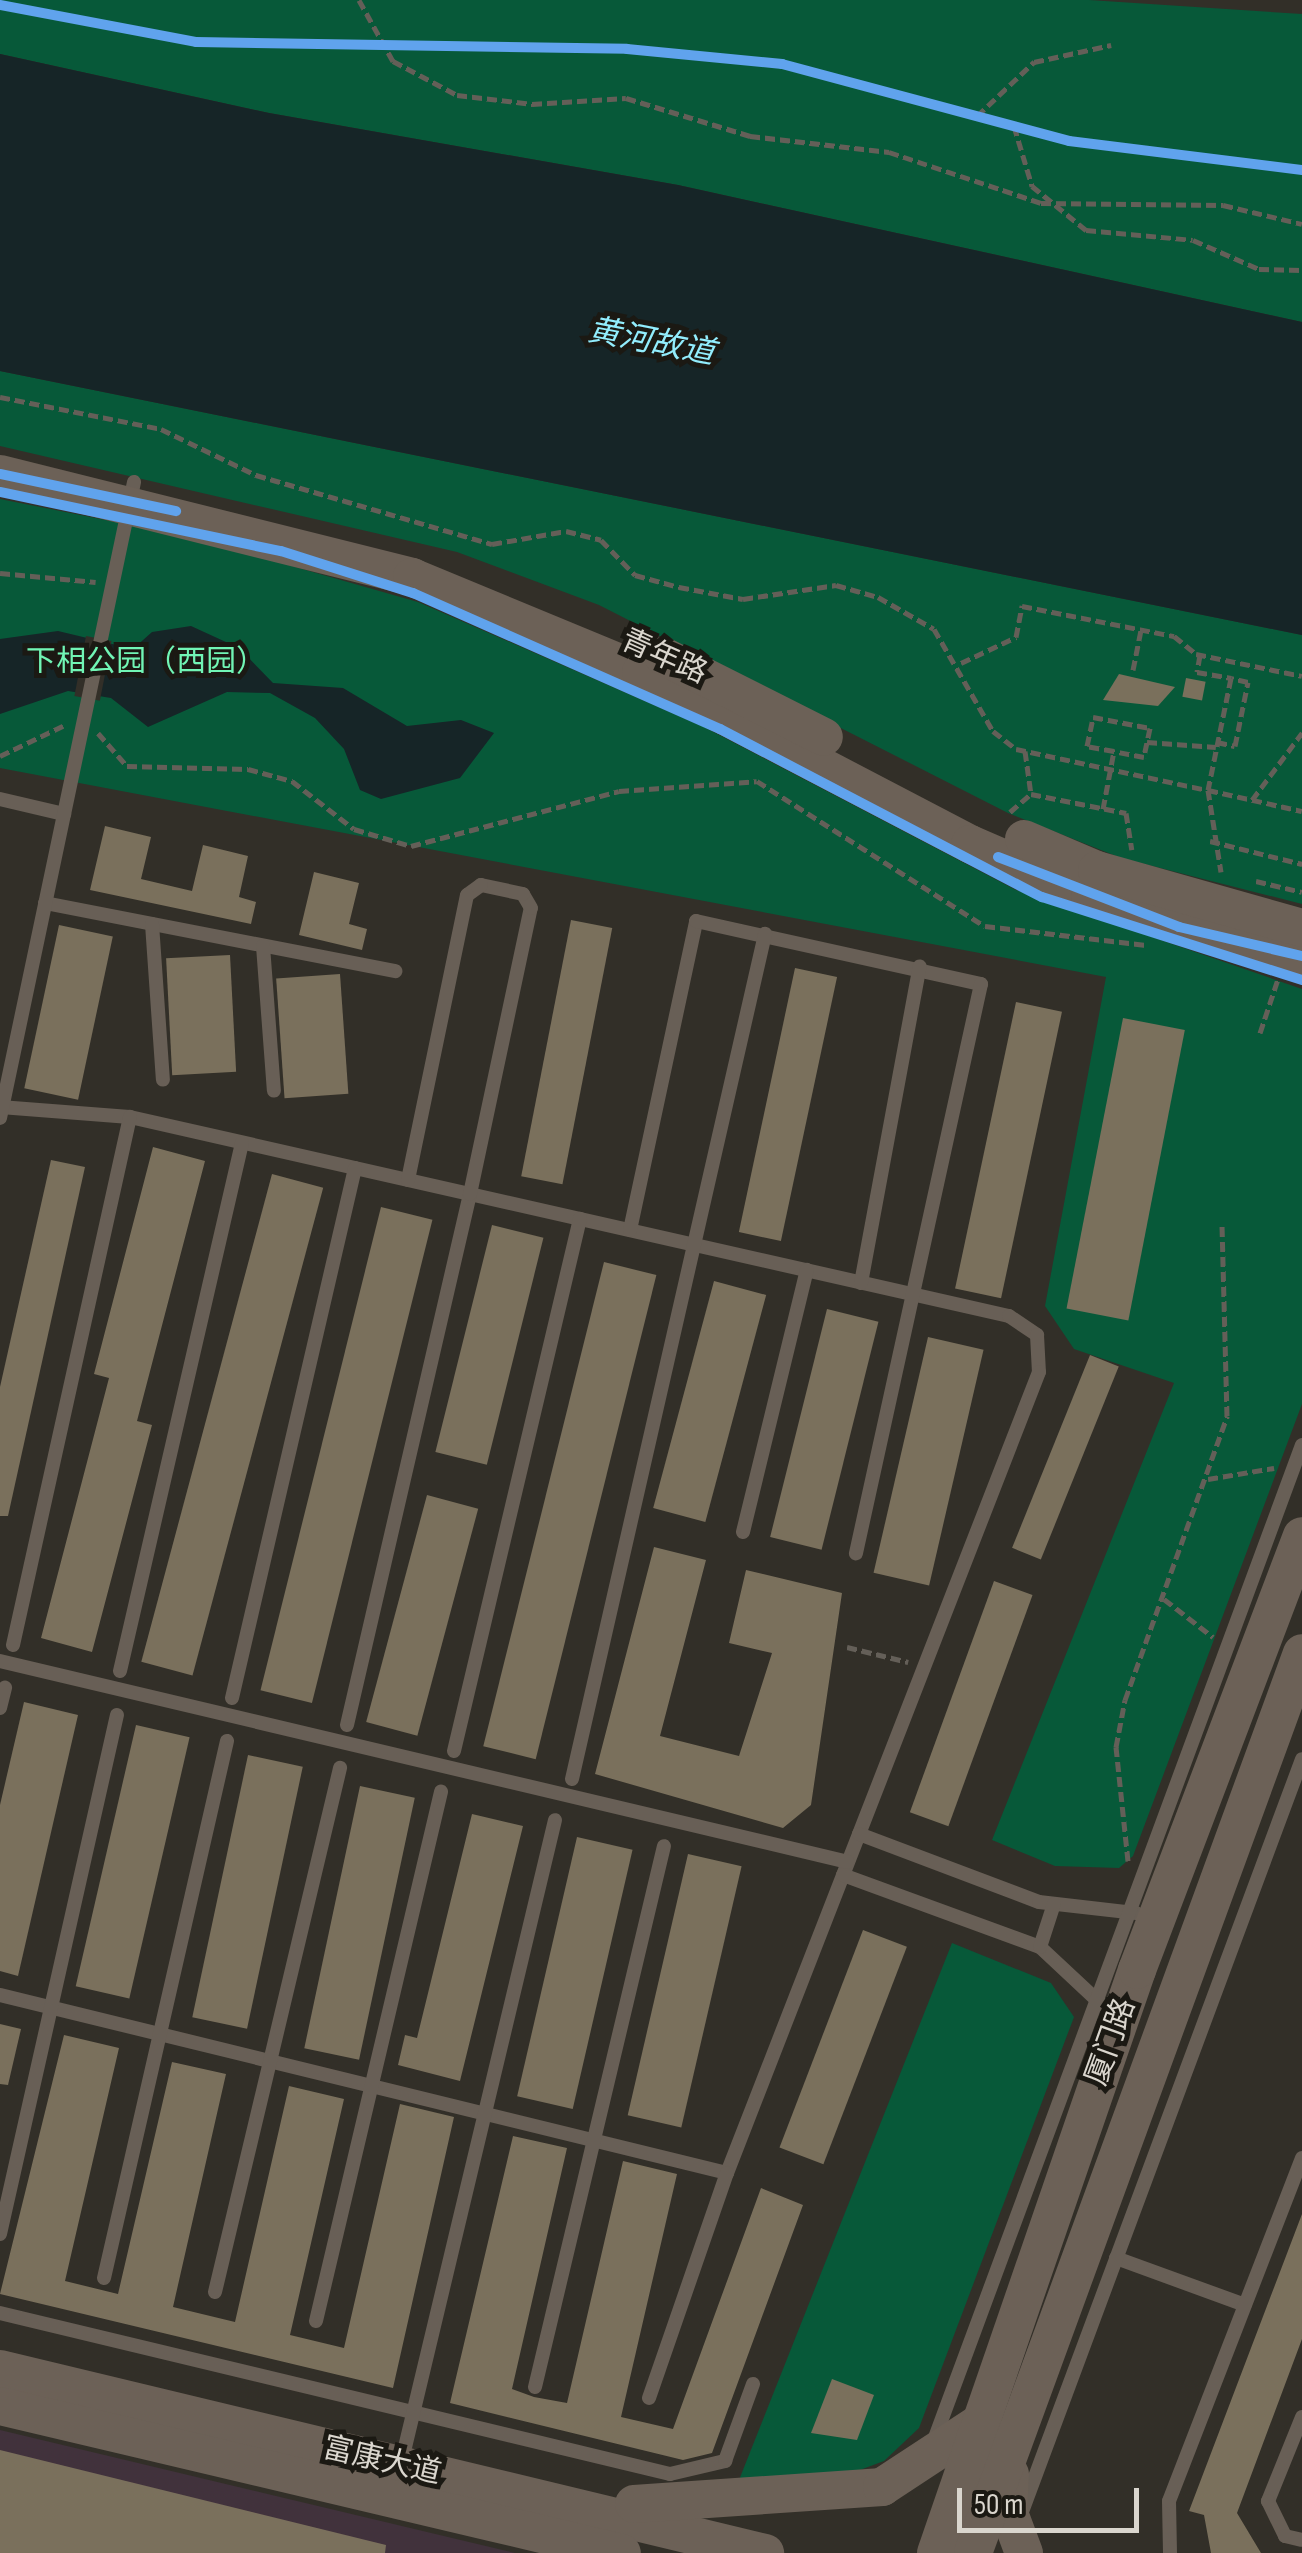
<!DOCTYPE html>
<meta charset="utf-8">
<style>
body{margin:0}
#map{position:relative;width:1302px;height:2553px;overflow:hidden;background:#322f28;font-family:"Sofia Sans Condensed","Noto Sans SC",sans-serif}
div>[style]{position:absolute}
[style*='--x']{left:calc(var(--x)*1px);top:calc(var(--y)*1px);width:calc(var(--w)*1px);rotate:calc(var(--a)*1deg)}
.commercial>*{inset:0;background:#41323c}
.green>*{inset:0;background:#075939}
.water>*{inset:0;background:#162527}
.pier>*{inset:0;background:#322f28;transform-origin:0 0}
.building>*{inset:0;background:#7a705c;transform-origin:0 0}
.path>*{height:5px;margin-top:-2.5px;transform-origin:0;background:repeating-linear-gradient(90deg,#645f58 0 10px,transparent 0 15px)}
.lane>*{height:14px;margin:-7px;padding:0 7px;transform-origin:7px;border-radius:7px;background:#685f56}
.secondary>*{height:38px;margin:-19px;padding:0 19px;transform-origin:19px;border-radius:19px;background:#6c6157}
.cycleway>*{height:10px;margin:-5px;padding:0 5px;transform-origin:5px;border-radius:5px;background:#60a3ed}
span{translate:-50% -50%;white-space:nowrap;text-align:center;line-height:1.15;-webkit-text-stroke:10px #1b1913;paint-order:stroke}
.street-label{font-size:30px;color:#dad6ce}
.park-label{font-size:30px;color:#71f5b5}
.water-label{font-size:32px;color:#92edfd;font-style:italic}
.scale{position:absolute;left:957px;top:2488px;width:182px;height:45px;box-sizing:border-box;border:5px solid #dad6ce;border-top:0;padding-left:12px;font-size:30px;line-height:35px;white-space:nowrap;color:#dad6ce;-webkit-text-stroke:8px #1b1913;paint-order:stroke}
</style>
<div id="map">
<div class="commercial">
<div style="clip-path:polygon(0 2430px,515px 2553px,0 2553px)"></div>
</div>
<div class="green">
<div style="clip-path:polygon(0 0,1089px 0,1302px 14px,1302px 322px,678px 185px,269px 113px,0 54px)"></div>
<div style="clip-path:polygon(0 371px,1302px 635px,1302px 904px,1121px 858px,1008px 813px,599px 605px,457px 552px,0 446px)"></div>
<div style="clip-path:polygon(0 499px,186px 536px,418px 602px,704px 727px,1016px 890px,1302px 989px,1302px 1404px,1133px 1856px,1119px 1868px,1055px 1866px,992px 1840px,1174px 1383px,1074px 1349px,1045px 1306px,1106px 977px,0 768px)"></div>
<div style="clip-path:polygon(952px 1943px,1051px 1983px,1074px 2017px,919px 2428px,884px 2461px,833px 2480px,737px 2485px)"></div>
</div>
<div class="water">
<div style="clip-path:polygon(0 54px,269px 113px,678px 185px,1302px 322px,1302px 635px,0 371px)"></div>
<div style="clip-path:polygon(191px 626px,239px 648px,273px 683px,343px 688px,407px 726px,461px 720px,494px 733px,460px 778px,381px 799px,360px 790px,344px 749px,315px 718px,270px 693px,227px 692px,148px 727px,111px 698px,68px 691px,0 714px,0 639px,58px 631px,133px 649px,152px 632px)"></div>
</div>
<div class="pier">
<div style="left:86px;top:636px;width:26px;height:61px;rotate:11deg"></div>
</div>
<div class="building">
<div style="clip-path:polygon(1119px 674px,1175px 687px,1158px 706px,1103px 700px)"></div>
<div style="left:1186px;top:678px;width:20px;height:19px;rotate:11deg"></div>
<div style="clip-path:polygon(105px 826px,151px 837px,141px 879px,192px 891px,203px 845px,248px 856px,239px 897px,256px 902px,251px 924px,90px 890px)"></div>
<div style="clip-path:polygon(314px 872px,359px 883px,349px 924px,367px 929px,362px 950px,299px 935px)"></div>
<div style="left:571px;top:920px;width:42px;height:261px;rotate:11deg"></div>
<div style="left:59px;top:925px;width:55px;height:167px;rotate:12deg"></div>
<div style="left:230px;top:955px;width:117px;height:64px;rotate:87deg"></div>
<div style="left:795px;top:968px;width:43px;height:270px;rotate:12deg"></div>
<div style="left:340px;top:974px;width:120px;height:64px;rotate:86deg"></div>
<div style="left:1016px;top:1002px;width:47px;height:293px;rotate:12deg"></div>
<div style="left:1123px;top:1018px;width:63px;height:296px;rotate:11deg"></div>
<div style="clip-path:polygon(153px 1147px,205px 1161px,137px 1421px,152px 1425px,92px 1652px,41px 1638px,109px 1378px,94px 1374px)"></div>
<div style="clip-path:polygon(51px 1160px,85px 1167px,8px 1516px,0 1516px,0 1387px)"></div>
<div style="left:272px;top:1174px;width:53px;height:505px;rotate:15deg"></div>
<div style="left:381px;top:1207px;width:53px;height:498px;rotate:14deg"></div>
<div style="left:492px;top:1225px;width:53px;height:234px;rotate:14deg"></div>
<div style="left:604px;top:1262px;width:54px;height:499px;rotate:14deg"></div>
<div style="left:714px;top:1281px;width:54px;height:235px;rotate:15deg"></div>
<div style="left:827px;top:1309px;width:53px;height:235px;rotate:14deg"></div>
<div style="left:928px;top:1337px;width:57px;height:242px;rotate:13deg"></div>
<div style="left:1090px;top:1355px;width:31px;height:208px;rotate:22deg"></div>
<div style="left:427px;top:1495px;width:53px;height:235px;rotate:15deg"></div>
<div style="clip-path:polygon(654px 1547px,706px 1560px,660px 1736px,739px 1756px,772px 1653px,729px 1643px,746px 1570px,842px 1593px,811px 1805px,783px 1828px,595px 1774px)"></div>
<div style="left:994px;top:1581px;width:41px;height:246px;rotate:20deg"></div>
<div style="clip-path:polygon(24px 1702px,78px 1715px,18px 1976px,0 1971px,0 1805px)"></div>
<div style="left:136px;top:1725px;width:55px;height:268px;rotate:13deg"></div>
<div style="left:248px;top:1755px;width:56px;height:268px;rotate:12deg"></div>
<div style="left:360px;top:1786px;width:56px;height:268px;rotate:12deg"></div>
<div style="clip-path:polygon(472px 1814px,523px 1826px,460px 2081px,398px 2065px,405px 2035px,417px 2038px)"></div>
<div style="left:577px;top:1837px;width:57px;height:266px;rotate:13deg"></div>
<div style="left:688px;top:1854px;width:55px;height:268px;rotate:13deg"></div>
<div style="left:863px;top:1930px;width:47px;height:233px;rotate:21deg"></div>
<div style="clip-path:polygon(0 2024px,21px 2029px,8px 2085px,0 2084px)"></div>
<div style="clip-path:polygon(64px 2035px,119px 2048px,65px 2281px,118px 2294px,172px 2062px,226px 2074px,173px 2307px,235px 2322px,289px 2086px,344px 2099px,290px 2335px,344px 2348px,400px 2104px,454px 2117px,393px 2388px,0 2294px)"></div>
<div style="clip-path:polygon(513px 2136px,567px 2148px,512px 2389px,534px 2397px,567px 2403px,623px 2161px,677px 2174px,621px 2417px,673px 2429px,761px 2188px,803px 2205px,712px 2453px,683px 2460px,450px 2403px)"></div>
<div style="clip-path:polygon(1302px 2214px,1302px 2339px,1237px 2513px,1261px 2553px,1211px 2553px,1204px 2515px,1189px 2511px)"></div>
<div style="clip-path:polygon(832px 2379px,874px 2395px,857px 2440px,811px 2433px)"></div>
<div style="clip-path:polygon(0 2450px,386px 2545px,385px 2553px,0 2553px)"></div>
</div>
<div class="path">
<div style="--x:359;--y:0;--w:70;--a:60.9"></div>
<div style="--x:393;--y:61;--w:72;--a:28"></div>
<div style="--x:457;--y:95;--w:76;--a:6.8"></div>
<div style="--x:532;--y:104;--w:94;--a:-3.7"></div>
<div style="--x:626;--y:98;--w:130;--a:17"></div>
<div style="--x:750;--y:136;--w:140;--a:6.6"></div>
<div style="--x:889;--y:152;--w:160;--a:18.5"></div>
<div style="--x:1041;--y:203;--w:182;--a:0.6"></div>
<div style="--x:1223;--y:205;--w:81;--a:13.5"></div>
<div style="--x:977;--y:116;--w:79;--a:-43.5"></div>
<div style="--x:1034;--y:62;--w:79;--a:-12.4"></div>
<div style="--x:1014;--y:126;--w:63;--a:73.3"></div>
<div style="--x:1032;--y:186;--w:70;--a:39.2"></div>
<div style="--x:1086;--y:230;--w:107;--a:5.3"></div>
<div style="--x:1193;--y:240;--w:72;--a:23.7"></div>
<div style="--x:1259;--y:269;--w:43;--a:1.3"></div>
<div style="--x:0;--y:397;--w:164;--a:11.2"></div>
<div style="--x:161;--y:429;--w:106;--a:25.8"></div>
<div style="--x:256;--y:475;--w:246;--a:16.3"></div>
<div style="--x:492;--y:544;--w:75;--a:-10"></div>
<div style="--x:566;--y:531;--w:36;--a:14"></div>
<div style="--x:601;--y:540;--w:49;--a:45.8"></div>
<div style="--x:635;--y:575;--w:46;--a:15.3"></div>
<div style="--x:679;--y:587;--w:65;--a:10.6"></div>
<div style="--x:743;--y:599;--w:94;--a:-8.6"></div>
<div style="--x:836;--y:585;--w:44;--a:15.9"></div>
<div style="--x:878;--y:597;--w:64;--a:29.7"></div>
<div style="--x:934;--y:629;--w:118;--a:60"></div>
<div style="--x:993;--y:731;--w:29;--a:38"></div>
<div style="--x:1016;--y:749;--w:196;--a:12.1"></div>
<div style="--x:1208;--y:790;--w:83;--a:81"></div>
<div style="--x:0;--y:573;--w:96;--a:5.4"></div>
<div style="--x:1200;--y:655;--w:17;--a:100"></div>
<div style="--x:1197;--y:672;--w:35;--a:10"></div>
<div style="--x:1231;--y:678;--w:114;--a:101.6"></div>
<div style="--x:1208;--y:790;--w:96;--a:12.6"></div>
<div style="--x:961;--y:663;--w:61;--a:-25.3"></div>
<div style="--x:1016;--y:637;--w:32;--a:-79"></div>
<div style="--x:1022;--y:606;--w:155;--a:11.2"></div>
<div style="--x:1174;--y:636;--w:28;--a:39"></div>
<div style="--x:1196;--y:654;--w:108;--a:11.7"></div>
<div style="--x:1133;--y:670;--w:41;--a:-78.7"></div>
<div style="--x:98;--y:733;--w:44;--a:48.7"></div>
<div style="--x:127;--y:766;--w:121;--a:1.4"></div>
<div style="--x:248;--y:769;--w:46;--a:15.3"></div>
<div style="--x:292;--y:781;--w:78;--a:37.7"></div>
<div style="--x:354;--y:829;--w:59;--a:16.6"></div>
<div style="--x:411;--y:846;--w:215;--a:-14.8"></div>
<div style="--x:619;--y:791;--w:138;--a:-4.1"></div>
<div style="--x:757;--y:781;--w:270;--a:32.5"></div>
<div style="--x:985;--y:926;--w:162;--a:6.7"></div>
<div style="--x:1147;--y:742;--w:69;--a:4.1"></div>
<div style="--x:1217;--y:742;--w:18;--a:13"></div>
<div style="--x:1235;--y:746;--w:65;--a:-78.5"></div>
<div style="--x:1248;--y:682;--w:17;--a:-167"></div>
<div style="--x:1025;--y:751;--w:43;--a:82.1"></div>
<div style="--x:1031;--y:794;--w:97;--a:11.3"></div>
<div style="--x:1126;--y:813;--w:37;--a:81"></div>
<div style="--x:0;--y:756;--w:70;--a:-25.5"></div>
<div style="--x:1252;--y:800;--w:84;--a:-53.3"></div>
<div style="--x:1103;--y:809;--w:59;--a:-79.3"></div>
<div style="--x:1114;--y:751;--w:27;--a:-170"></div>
<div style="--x:1087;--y:746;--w:30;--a:-78"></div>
<div style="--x:1093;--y:717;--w:58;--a:10.9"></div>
<div style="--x:1150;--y:728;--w:30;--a:102"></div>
<div style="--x:1144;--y:757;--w:31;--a:-169"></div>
<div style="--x:1010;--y:812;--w:28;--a:-41"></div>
<div style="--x:1210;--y:841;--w:95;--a:14"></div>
<div style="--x:1256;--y:881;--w:47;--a:13.4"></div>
<div style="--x:1260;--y:1033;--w:57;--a:-71.6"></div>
<div style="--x:1208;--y:1479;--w:67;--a:-9.5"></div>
<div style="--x:1164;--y:1599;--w:62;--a:37.8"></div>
<div style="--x:847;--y:1647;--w:63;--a:13.8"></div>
<div style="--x:1128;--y:1861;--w:115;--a:-96"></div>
<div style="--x:1116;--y:1747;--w:48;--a:-79.2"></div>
<div style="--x:1125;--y:1700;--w:302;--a:-70.2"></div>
<div style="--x:1227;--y:1416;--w:194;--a:-91.5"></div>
</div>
<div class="lane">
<div style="--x:0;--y:799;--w:66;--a:13.2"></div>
<div style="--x:45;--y:903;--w:357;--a:11"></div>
<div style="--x:152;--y:924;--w:156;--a:86"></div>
<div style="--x:263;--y:946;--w:145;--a:85.7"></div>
<div style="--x:0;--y:1107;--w:130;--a:4.4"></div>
<div style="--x:130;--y:1117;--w:901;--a:12.76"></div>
<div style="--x:1009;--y:1316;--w:34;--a:34"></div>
<div style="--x:1037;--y:1335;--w:37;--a:87"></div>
<div style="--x:1039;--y:1372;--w:860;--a:111.28"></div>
<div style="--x:727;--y:2173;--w:748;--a:-166.24"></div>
<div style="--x:0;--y:1118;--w:650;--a:-78.1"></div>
<div style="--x:630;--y:1230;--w:316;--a:-77.9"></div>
<div style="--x:696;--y:921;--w:292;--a:12.5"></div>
<div style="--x:981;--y:984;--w:583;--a:102.39"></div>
<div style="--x:861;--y:1283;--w:322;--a:-79.5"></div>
<div style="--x:743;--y:1532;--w:270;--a:-76.3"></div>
<div style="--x:13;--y:1645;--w:541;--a:-77.51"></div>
<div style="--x:0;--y:1661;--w:871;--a:13.33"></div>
<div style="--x:120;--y:1671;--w:542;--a:-76.99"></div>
<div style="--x:232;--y:1698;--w:544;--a:-76.93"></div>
<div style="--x:0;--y:1708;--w:21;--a:-76"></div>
<div style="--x:347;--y:1725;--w:545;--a:-76.96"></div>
<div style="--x:470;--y:1194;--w:292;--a:-78"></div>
<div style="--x:531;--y:908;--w:16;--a:-120"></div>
<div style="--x:523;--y:894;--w:43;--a:-167.9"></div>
<div style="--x:481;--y:885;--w:17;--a:144"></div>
<div style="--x:467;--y:895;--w:291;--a:101.7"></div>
<div style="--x:454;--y:1751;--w:547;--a:-76.68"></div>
<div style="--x:572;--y:1779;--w:867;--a:-77.13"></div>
<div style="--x:859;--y:1834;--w:192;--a:20.7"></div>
<div style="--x:1039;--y:1902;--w:98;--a:6.5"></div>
<div style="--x:843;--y:1875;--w:210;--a:20.1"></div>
<div style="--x:1040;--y:1947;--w:83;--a:43.1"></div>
<div style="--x:1040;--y:1947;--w:45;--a:-72"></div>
<div style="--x:0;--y:2234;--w:532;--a:-77.3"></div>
<div style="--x:1116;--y:2258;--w:137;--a:20"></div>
<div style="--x:104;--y:2278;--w:551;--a:-77.1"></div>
<div style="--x:215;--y:2292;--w:539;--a:-76.58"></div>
<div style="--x:0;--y:2313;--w:689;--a:13.51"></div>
<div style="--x:670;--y:2474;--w:57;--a:-13.3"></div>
<div style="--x:725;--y:2461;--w:82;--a:-70"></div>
<div style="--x:316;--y:2321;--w:544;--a:-76.71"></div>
<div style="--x:535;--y:2387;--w:556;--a:-76.59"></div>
<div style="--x:649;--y:2398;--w:238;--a:-70.9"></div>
<div style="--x:1302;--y:2417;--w:91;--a:112"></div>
<div style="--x:1268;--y:2501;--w:39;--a:64"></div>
<div style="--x:1285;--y:2536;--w:17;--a:13"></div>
<div style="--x:933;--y:2443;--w:1064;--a:-69.71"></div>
<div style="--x:401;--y:2464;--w:662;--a:-76.55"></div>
<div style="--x:1023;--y:2509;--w:800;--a:-69.59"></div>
<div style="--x:1170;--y:2553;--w:52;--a:-91.1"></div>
<div style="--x:1169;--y:2501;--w:368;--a:-68.8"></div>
</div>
<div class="secondary">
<div style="--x:0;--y:474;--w:425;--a:14"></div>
<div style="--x:412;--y:577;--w:248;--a:22.5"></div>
<div style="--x:641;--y:672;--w:371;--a:27.6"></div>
<div style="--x:970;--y:844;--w:131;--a:23.4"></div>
<div style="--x:1090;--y:896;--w:220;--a:15.8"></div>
<div style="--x:663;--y:656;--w:180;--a:26.7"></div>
<div style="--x:1024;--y:839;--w:79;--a:23"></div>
<div style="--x:1097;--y:870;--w:213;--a:15.8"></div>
<div style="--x:0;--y:2369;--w:787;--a:13.52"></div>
<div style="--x:0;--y:2406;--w:639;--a:13.3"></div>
<div style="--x:1010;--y:2474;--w:36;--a:93"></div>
<div style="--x:1008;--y:2510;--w:46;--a:69.6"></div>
<div style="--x:634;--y:2504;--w:249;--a:-3.9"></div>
<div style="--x:882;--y:2487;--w:115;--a:-33.3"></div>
<div style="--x:936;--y:2553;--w:617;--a:-70.98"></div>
<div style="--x:1137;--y:1970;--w:464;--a:-69.2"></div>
<div style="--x:973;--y:2553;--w:958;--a:-69.92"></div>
</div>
<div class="cycleway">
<div style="--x:0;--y:5;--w:199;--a:10.7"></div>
<div style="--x:196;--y:42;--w:431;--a:0.9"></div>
<div style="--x:627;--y:49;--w:156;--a:5.5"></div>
<div style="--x:782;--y:64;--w:297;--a:15"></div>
<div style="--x:1069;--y:141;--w:235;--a:7.1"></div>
<div style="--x:0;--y:474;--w:180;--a:11.9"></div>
<div style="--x:0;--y:492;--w:287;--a:11.9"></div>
<div style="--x:281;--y:551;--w:139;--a:17.7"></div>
<div style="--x:413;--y:593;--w:336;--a:23.9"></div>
<div style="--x:720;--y:729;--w:363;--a:27.6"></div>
<div style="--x:1042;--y:897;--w:273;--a:17.7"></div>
<div style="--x:998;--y:857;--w:194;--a:21.1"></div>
<div style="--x:1179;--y:927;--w:126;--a:13.3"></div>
</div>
<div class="street-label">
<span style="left:664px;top:657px;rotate:24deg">青年路</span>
<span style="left:1111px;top:2042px;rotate:-70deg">厦门路</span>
<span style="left:382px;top:2461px;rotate:13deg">富康大道</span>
</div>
<div class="park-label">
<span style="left:146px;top:662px">下相公园（西园）</span>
</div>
<div class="water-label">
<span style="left:651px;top:343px;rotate:11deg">黄河故道</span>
</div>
<div class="scale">50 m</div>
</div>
